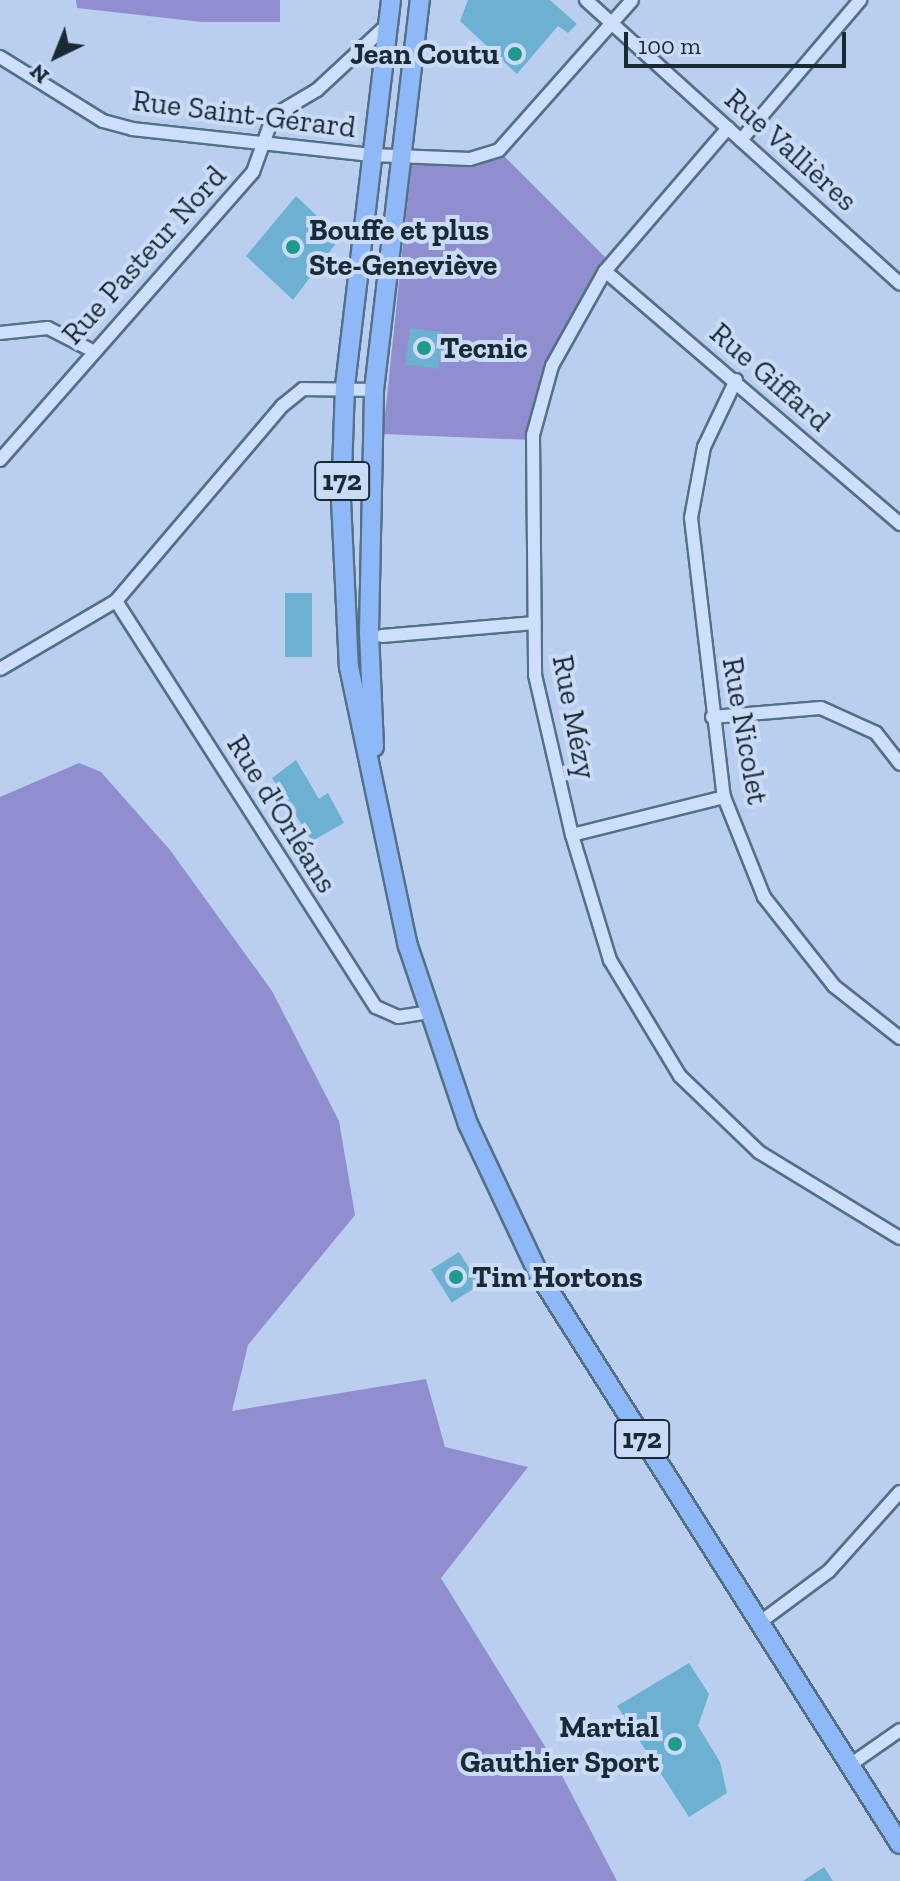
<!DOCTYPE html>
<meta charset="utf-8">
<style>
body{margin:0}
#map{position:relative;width:900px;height:1881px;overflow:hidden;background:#bacff0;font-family:"Zilla Slab",serif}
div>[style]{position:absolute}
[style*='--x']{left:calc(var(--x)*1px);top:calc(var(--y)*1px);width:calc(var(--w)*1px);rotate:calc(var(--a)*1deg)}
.green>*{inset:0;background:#908ece}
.building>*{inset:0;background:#6db0d1;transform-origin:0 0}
.roads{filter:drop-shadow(2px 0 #547087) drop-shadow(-2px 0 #547087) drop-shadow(0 2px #547087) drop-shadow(0 -2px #547087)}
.street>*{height:12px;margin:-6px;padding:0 6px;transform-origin:6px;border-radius:6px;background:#cddffb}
.primary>*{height:18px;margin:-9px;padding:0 9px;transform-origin:9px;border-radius:9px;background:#8eb8f7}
.dots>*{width:22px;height:22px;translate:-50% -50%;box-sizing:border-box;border:4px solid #cadbf7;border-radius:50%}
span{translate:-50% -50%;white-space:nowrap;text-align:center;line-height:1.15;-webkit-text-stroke:8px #cadbf7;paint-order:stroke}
.shield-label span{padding:2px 6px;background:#cadbf7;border:2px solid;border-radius:6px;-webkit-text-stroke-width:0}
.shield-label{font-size:28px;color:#1a2a35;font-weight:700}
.poi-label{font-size:30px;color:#1a2a35;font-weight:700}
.right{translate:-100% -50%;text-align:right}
.left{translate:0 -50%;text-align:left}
.street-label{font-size:30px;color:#1a2a35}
.north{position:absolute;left:16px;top:16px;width:80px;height:80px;-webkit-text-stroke:6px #cadbf7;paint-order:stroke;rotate:223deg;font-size:22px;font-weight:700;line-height:32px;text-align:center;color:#1a2a35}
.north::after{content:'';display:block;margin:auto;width:28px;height:36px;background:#1a2a35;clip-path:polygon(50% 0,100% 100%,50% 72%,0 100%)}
.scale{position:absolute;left:624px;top:32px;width:222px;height:36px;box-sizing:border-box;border:4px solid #1a2a35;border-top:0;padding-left:10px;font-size:24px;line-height:28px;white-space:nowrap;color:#1a2a35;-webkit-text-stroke:6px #cadbf7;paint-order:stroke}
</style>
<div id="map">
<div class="green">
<div style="clip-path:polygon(76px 0,280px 0,280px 22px,202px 22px,77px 8px)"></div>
<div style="clip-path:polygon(498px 150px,616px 268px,551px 368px,532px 412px,531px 440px,383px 434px,412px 159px)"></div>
<div style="clip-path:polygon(79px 763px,101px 772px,170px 850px,272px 991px,339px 1121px,355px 1215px,248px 1345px,232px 1411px,426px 1379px,445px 1447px,528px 1467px,441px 1578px,557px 1766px,617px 1881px,0 1881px,0 797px)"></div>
</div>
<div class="building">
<div style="clip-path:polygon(468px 0,550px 0,577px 24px,568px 33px,558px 26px,517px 74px,460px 21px)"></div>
<div style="clip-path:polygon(296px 196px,340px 238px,293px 300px,246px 256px)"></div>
<div style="left:410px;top:328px;width:33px;height:37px;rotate:7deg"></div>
<div style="left:285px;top:593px;width:27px;height:64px"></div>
<div style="clip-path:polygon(296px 760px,319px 799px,328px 793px,344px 823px,312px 841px,272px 778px)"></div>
<div style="left:459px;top:1252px;width:39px;height:33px;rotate:58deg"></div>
<div style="clip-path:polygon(689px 1663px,709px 1694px,698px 1726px,720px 1762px,727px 1793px,689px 1817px,617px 1706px)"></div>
<div style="clip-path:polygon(824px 1867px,833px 1881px,803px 1881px)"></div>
</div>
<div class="roads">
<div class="street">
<div style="--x:586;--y:0;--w:423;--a:42.1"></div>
<div style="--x:0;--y:57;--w:121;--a:31.9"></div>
<div style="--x:103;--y:121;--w:30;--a:15"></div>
<div style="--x:132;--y:129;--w:241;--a:6.2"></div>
<div style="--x:372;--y:155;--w:98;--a:2.3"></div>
<div style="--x:470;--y:159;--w:30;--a:-17"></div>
<div style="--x:499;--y:150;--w:200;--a:-48.4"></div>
<div style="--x:728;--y:128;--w:189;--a:130.7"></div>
<div style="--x:605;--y:271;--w:109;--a:119.2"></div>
<div style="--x:552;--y:366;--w:72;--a:105.4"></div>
<div style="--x:533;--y:435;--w:240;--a:89.5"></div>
<div style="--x:535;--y:675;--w:164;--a:77"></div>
<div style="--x:572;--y:835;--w:131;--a:73.1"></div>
<div style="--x:610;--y:960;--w:135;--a:58.9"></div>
<div style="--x:680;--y:1076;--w:110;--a:43.9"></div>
<div style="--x:759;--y:1152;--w:165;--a:31.4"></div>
<div style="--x:741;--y:140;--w:184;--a:-49.6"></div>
<div style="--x:605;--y:271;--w:389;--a:40.6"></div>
<div style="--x:0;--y:333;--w:48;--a:-5.9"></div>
<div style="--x:48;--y:328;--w:51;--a:27.1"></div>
<div style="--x:736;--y:380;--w:74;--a:115.5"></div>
<div style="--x:704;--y:447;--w:72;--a:100.4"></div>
<div style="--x:691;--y:518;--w:281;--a:83.3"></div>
<div style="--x:724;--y:797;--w:108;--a:68.2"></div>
<div style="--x:764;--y:897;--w:113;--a:51.8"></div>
<div style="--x:834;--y:986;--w:84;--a:38.2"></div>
<div style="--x:0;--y:460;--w:383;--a:-48.7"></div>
<div style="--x:253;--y:172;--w:59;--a:-70.3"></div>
<div style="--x:273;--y:116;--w:51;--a:-30.6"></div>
<div style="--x:317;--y:90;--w:98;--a:-42.9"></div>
<div style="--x:116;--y:601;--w:482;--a:57.4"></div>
<div style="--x:376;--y:1007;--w:24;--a:24"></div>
<div style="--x:398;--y:1017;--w:30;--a:-9"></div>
<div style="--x:382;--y:636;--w:153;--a:-4.9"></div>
<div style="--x:0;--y:669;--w:134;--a:-30.4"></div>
<div style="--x:116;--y:601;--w:256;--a:-49.6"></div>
<div style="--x:282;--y:406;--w:27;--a:-39"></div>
<div style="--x:303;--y:389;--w:71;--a:0.8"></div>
<div style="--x:712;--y:717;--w:109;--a:-4.7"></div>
<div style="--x:821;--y:708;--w:60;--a:24.4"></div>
<div style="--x:876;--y:733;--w:39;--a:52"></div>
<div style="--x:572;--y:835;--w:157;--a:-14"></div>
<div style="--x:759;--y:1623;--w:87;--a:-36.6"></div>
<div style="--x:829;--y:1571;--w:106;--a:-48.1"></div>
<div style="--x:850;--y:1765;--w:61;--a:-35"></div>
</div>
<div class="primary">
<div style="--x:391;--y:0;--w:389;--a:96.8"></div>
<div style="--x:345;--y:386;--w:114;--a:92"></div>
<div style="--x:341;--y:500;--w:167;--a:87.3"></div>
<div style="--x:349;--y:667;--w:285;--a:78.1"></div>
<div style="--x:408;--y:946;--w:188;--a:71.4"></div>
<div style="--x:468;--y:1124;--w:165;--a:64.8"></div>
<div style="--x:538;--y:1273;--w:676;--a:57.63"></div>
<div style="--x:374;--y:747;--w:115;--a:-92.5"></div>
<div style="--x:369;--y:632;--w:242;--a:-88.8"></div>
<div style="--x:374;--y:390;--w:393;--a:-83.3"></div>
</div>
</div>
<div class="dots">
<div style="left:515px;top:54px;background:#20998e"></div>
<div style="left:293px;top:247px;background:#20998e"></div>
<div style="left:424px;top:348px;background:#20998e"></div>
<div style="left:456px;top:1277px;background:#20998e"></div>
<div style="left:675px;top:1744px;background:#20998e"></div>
</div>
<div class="shield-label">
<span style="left:342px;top:481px">172</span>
<span style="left:642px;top:1439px">172</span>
</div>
<div class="poi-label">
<span class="right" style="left:499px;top:54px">Jean Coutu</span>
<span class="left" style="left:309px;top:247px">Bouffe et plus<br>Ste-Geneviève</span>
<span class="left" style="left:440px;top:348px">Tecnic</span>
<span class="left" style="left:472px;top:1277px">Tim Hortons</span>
<span class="right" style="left:659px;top:1744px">Martial<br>Gauthier Sport</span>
</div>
<div class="street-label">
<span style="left:244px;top:114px;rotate:7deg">Rue Saint-Gérard</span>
<span style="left:791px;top:150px;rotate:42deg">Rue Vallières</span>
<span style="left:144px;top:255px;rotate:-48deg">Rue Pasteur Nord</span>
<span style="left:770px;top:377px;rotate:41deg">Rue Giffard</span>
<span style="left:574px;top:717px;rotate:79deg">Rue Mézy</span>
<span style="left:745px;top:731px;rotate:80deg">Rue Nicolet</span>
<span style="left:282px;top:814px;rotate:58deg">Rue d'Orléans</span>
</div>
<div class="north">N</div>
<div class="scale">100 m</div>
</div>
